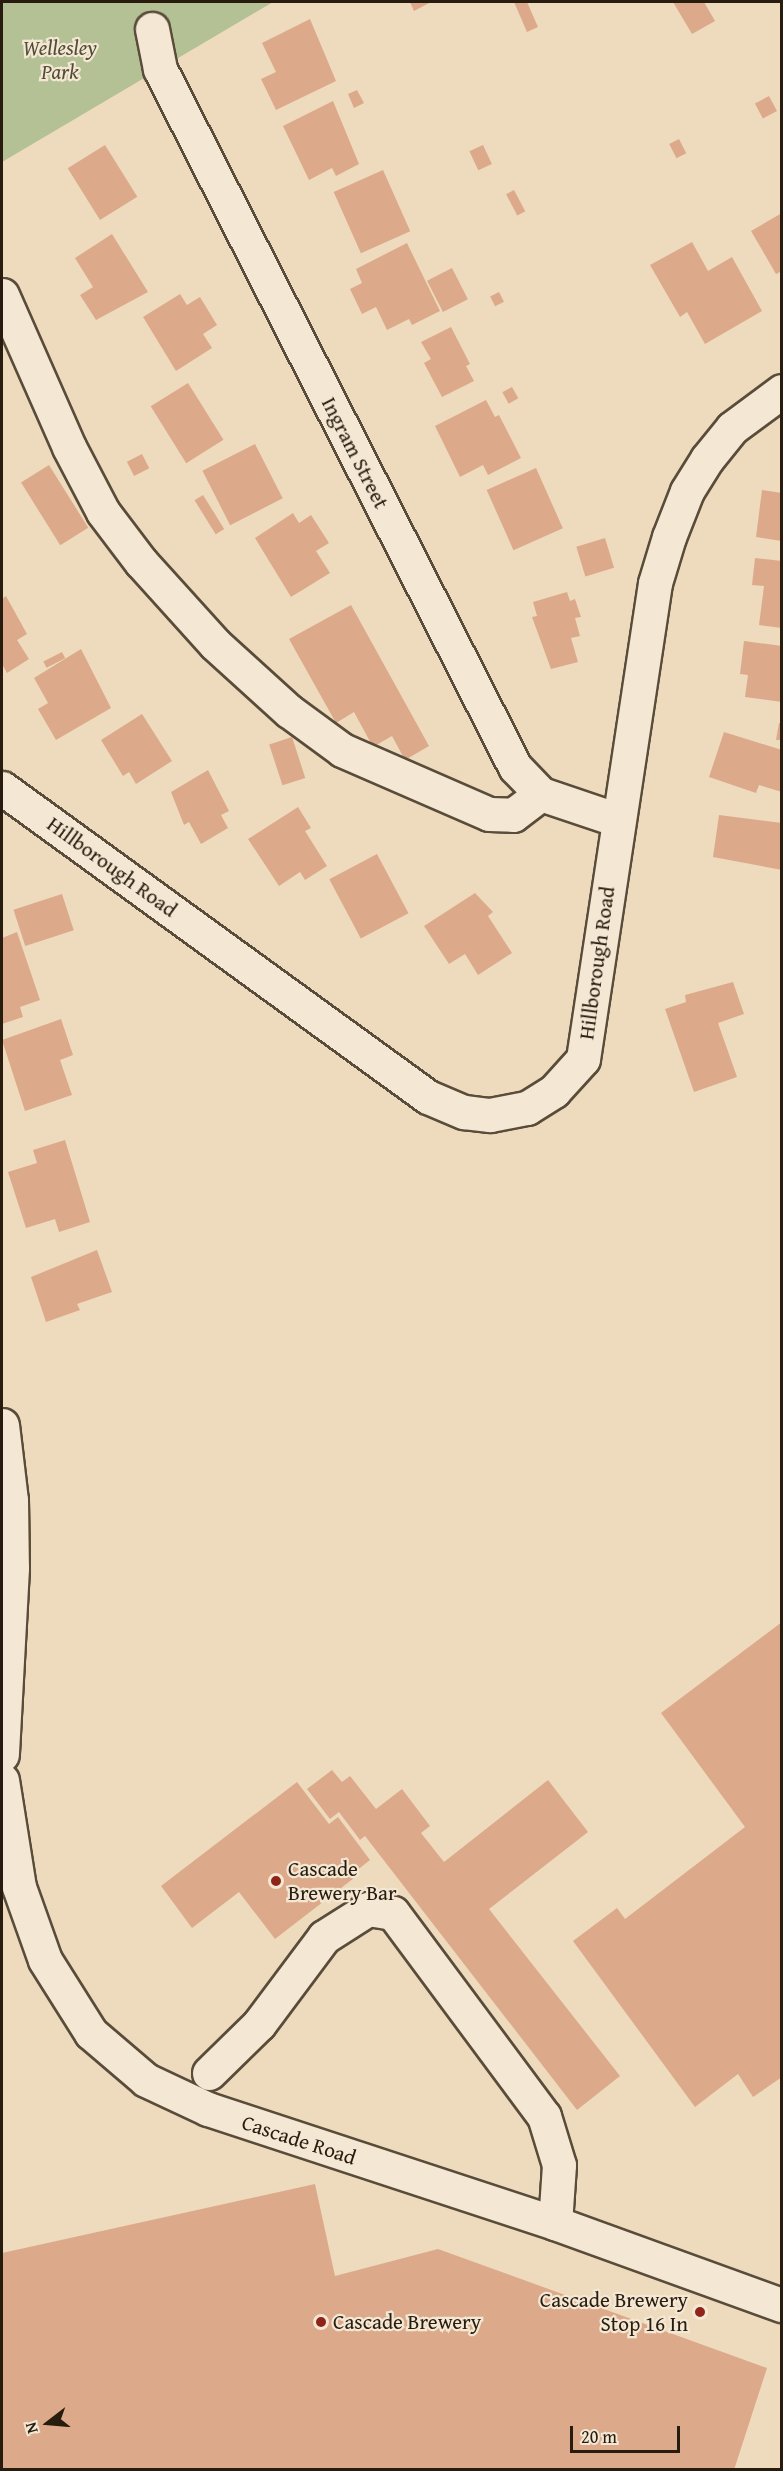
<!DOCTYPE html>
<style>
body{margin:0}
#map{position:relative;width:783px;height:2471px;overflow:hidden;background:#eedabc;font-family:"Gentium Book Plus",serif}
div>[style]{position:absolute}
[style*='--x']{left:calc(var(--x)*1px);top:calc(var(--y)*1px);width:calc(var(--w)*1px);rotate:calc(var(--a)*1deg)}
.green>*{inset:0;background:#b3c195}
.building>*{inset:0;background:#dcaa8b;transform-origin:0 0}
.roads{filter:drop-shadow(2px 0 #594c3a) drop-shadow(-2px 0 #594c3a) drop-shadow(0 2px #594c3a) drop-shadow(0 -2px #594c3a)}
.minor>*{height:33px;margin:-16.5px;padding:0 16.5px;transform-origin:16.5px;border-radius:16.5px;background:#f4e7d3}
.dots>*{width:16px;height:16px;translate:-50% -50%;box-sizing:border-box;border:3px solid #f4e7d3;border-radius:50%}
span{translate:-50% -50%;white-space:nowrap;text-align:center;line-height:1.15;-webkit-text-stroke:4.5px #f4e7d3;paint-order:stroke}
.park-label{font-size:21px;color:#514e36;font-style:italic}
.street-label{font-size:21px;color:#271c0e}
.poi-label{font-size:21px;color:#271c0e}
.left{translate:0 -50%;text-align:left}
.right{translate:-100% -50%;text-align:right}
.frame{position:absolute;inset:0;border:3px solid #271c0e;pointer-events:none}
.north{position:absolute;left:18px;top:2393px;width:60px;height:60px;-webkit-text-stroke:4px #f4e7d3;paint-order:stroke;rotate:254deg;font-size:16px;font-weight:700;line-height:24px;text-align:center;color:#271c0e}
.north::after{content:'';display:block;margin:auto;width:21px;height:27px;background:#271c0e;clip-path:polygon(50% 0,100% 100%,50% 72%,0 100%)}
.scale{position:absolute;left:570px;top:2426px;width:110px;height:27px;box-sizing:border-box;border:3px solid #271c0e;border-top:0;padding-left:8px;font-size:18px;line-height:21px;white-space:nowrap;color:#271c0e;-webkit-text-stroke:4px #f4e7d3;paint-order:stroke}
</style>
<div id="map">
<div class="green">
<div style="clip-path:polygon(2px 2px,273px 2px,2px 162px)"></div>
</div>
<div class="building">
<div style="clip-path:polygon(410px 2px,431px 2px,414px 11px)"></div>
<div style="clip-path:polygon(514px 2px,527px 2px,538px 27px,527px 32px)"></div>
<div style="clip-path:polygon(673px 2px,704px 2px,715px 21px,692px 34px)"></div>
<div style="clip-path:polygon(310px 19px,336px 81px,276px 110px,261px 79px,276px 72px,262px 43px)"></div>
<div style="clip-path:polygon(357px 90px,364px 103px,354px 108px,348px 94px)"></div>
<div style="left:769px;top:96px;width:17px;height:16px;rotate:62deg"></div>
<div style="clip-path:polygon(333px 101px,359px 164px,336px 176px,332px 168px,309px 180px,283px 126px)"></div>
<div style="left:679px;top:139px;width:16px;height:11px;rotate:63deg"></div>
<div style="left:105px;top:145px;width:61px;height:44px;rotate:58deg"></div>
<div style="left:483px;top:145px;width:21px;height:15px;rotate:65deg"></div>
<div style="left:383px;top:170px;width:67px;height:54px;rotate:66deg"></div>
<div style="left:514px;top:190px;width:24px;height:9px;rotate:62deg"></div>
<div style="clip-path:polygon(782px 213px,782px 271px,776px 274px,751px 231px)"></div>
<div style="clip-path:polygon(112px 234px,148px 292px,96px 320px,80px 295px,93px 287px,75px 258px)"></div>
<div style="clip-path:polygon(692px 242px,708px 271px,732px 257px,762px 311px,705px 344px,687px 312px,680px 317px,650px 265px)"></div>
<div style="clip-path:polygon(407px 243px,440px 311px,412px 325px,409px 319px,387px 330px,376px 307px,362px 314px,350px 289px,362px 283px,356px 269px)"></div>
<div style="left:452px;top:268px;width:35px;height:28px;rotate:63deg"></div>
<div style="left:499px;top:292px;width:11px;height:10px;rotate:63deg"></div>
<div style="clip-path:polygon(180px 294px,187px 305px,200px 297px,217px 325px,203px 334px,212px 348px,176px 371px,143px 317px)"></div>
<div style="clip-path:polygon(451px 327px,470px 364px,466px 366px,474px 381px,442px 397px,424px 363px,431px 359px,421px 342px)"></div>
<div style="left:188px;top:383px;width:67px;height:44px;rotate:58deg"></div>
<div style="left:512px;top:387px;width:13px;height:11px;rotate:61deg"></div>
<div style="clip-path:polygon(486px 400px,495px 417px,499px 415px,521px 458px,488px 475px,483px 465px,460px 477px,435px 426px)"></div>
<div style="left:255px;top:444px;width:61px;height:59px;rotate:63deg"></div>
<div style="left:142px;top:454px;width:16px;height:17px;rotate:63deg"></div>
<div style="left:49px;top:465px;width:74px;height:33px;rotate:58deg"></div>
<div style="left:536px;top:468px;width:66px;height:54px;rotate:66deg"></div>
<div style="clip-path:polygon(762px 490px,782px 493px,782px 541px,756px 537px)"></div>
<div style="left:203px;top:495px;width:40px;height:10px;rotate:58deg"></div>
<div style="clip-path:polygon(293px 513px,299px 523px,311px 515px,329px 543px,316px 551px,330px 573px,291px 597px,255px 538px)"></div>
<div style="left:605px;top:538px;width:31px;height:30px;rotate:73deg"></div>
<div style="clip-path:polygon(755px 558px,782px 561px,782px 628px,759px 625px,764px 586px,752px 585px)"></div>
<div style="clip-path:polygon(567px 592px,570px 601px,575px 599px,581px 617px,575px 618px,580px 636px,571px 638px,578px 662px,551px 669px,532px 617px,537px 616px,533px 602px)"></div>
<div style="clip-path:polygon(6px 596px,27px 634px,17px 640px,29px 659px,7px 673px,2px 664px,2px 599px)"></div>
<div style="clip-path:polygon(351px 605px,429px 746px,405px 760px,392px 736px,373px 747px,354px 712px,336px 723px,289px 639px)"></div>
<div style="clip-path:polygon(744px 641px,782px 646px,782px 702px,745px 697px,748px 675px,740px 674px)"></div>
<div style="clip-path:polygon(81px 649px,111px 708px,56px 740px,38px 709px,48px 703px,34px 678px)"></div>
<div style="left:62px;top:652px;width:7px;height:21px;rotate:63deg"></div>
<div style="clip-path:polygon(142px 714px,172px 761px,136px 784px,129px 772px,123px 776px,101px 740px)"></div>
<div style="clip-path:polygon(779px 723px,782px 724px,782px 740px,776px 740px)"></div>
<div style="clip-path:polygon(724px 732px,782px 750px,782px 792px,759px 785px,756px 793px,709px 777px)"></div>
<div style="left:292px;top:737px;width:43px;height:24px;rotate:72deg"></div>
<div style="clip-path:polygon(208px 770px,229px 811px,221px 815px,228px 828px,201px 844px,189px 822px,184px 825px,171px 792px)"></div>
<div style="clip-path:polygon(298px 807px,311px 828px,305px 831px,327px 866px,305px 880px,300px 872px,279px 886px,248px 839px)"></div>
<div style="clip-path:polygon(719px 815px,782px 823px,782px 870px,713px 857px)"></div>
<div style="left:377px;top:854px;width:67px;height:54px;rotate:62deg"></div>
<div style="clip-path:polygon(475px 893px,493px 912px,488px 916px,512px 953px,478px 975px,465px 954px,449px 964px,424px 926px)"></div>
<div style="left:62px;top:894px;width:38px;height:51px;rotate:72deg"></div>
<div style="clip-path:polygon(17px 932px,40px 1000px,20px 1007px,23px 1017px,2px 1024px,2px 938px)"></div>
<div style="clip-path:polygon(733px 982px,744px 1014px,718px 1023px,737px 1077px,694px 1092px,665px 1009px,686px 1002px,685px 995px)"></div>
<div style="clip-path:polygon(61px 1019px,73px 1055px,60px 1060px,72px 1095px,25px 1111px,2px 1040px)"></div>
<div style="clip-path:polygon(65px 1140px,90px 1222px,59px 1232px,55px 1219px,26px 1228px,8px 1172px,37px 1163px,33px 1150px)"></div>
<div style="clip-path:polygon(97px 1250px,112px 1292px,77px 1304px,80px 1310px,46px 1322px,31px 1277px)"></div>
<div style="clip-path:polygon(782px 1622px,782px 2077px,753px 2097px,738px 2074px,695px 2107px,573px 1941px,617px 1908px,625px 1919px,745px 1827px,661px 1713px)"></div>
<div style="clip-path:polygon(332px 1770px,342px 1782px,350px 1776px,376px 1809px,402px 1789px,430px 1826px,421px 1833px,444px 1862px,548px 1780px,588px 1832px,489px 1909px,620px 2076px,577px 2110px,365px 1836px,360px 1840px,339px 1812px,330px 1819px,307px 1789px)"></div>
<div style="clip-path:polygon(297px 1782px,329px 1824px,338px 1817px,370px 1860px,351px 1875px,354px 1878px,275px 1939px,239px 1892px,192px 1928px,161px 1886px)"></div>
<div style="clip-path:polygon(315px 2184px,335px 2276px,438px 2249px,767px 2368px,734px 2470px,2px 2470px,2px 2253px)"></div>
</div>
<div class="roads">
<div class="minor">
<div style="--x:152;--y:29;--w:41;--a:78.7"></div>
<div style="--x:160;--y:69;--w:783;--a:63.04"></div>
<div style="--x:515;--y:767;--w:37;--a:46"></div>
<div style="--x:541;--y:794;--w:81;--a:18.7"></div>
<div style="--x:2;--y:295;--w:166;--a:66.2"></div>
<div style="--x:69;--y:447;--w:73;--a:62.4"></div>
<div style="--x:103;--y:512;--w:63;--a:52.8"></div>
<div style="--x:141;--y:562;--w:110;--a:47.9"></div>
<div style="--x:215;--y:644;--w:100;--a:42.2"></div>
<div style="--x:289;--y:711;--w:66;--a:36.3"></div>
<div style="--x:342;--y:750;--w:160;--a:23.5"></div>
<div style="--x:489;--y:814;--w:24;--a:2"></div>
<div style="--x:513;--y:815;--w:35;--a:-37"></div>
<div style="--x:2;--y:788;--w:526;--a:35.96"></div>
<div style="--x:428;--y:1097;--w:39;--a:23"></div>
<div style="--x:464;--y:1112;--w:26;--a:7"></div>
<div style="--x:490;--y:1115;--w:38;--a:-11"></div>
<div style="--x:527;--y:1108;--w:32;--a:-32"></div>
<div style="--x:554;--y:1091;--w:43;--a:-47.8"></div>
<div style="--x:583;--y:1059;--w:481;--a:-81.4"></div>
<div style="--x:655;--y:583;--w:48;--a:-73.1"></div>
<div style="--x:669;--y:537;--w:49;--a:-68.6"></div>
<div style="--x:687;--y:491;--w:38;--a:-58"></div>
<div style="--x:707;--y:459;--w:40;--a:-51"></div>
<div style="--x:732;--y:428;--w:62;--a:-36.5"></div>
<div style="--x:2;--y:1425;--w:76;--a:83.2"></div>
<div style="--x:11;--y:1500;--w:68;--a:89.2"></div>
<div style="--x:12;--y:1568;--w:187;--a:93.1"></div>
<div style="--x:2;--y:1780;--w:108;--a:81"></div>
<div style="--x:19;--y:1887;--w:77;--a:70.4"></div>
<div style="--x:45;--y:1960;--w:86;--a:57.8"></div>
<div style="--x:91;--y:2033;--w:72;--a:40.5"></div>
<div style="--x:146;--y:2080;--w:68;--a:25.1"></div>
<div style="--x:208;--y:2109;--w:365;--a:18.2"></div>
<div style="--x:555;--y:2223;--w:241;--a:19.9"></div>
<div style="--x:209;--y:2073;--w:70;--a:-44.4"></div>
<div style="--x:259;--y:2024;--w:109;--a:-53.2"></div>
<div style="--x:324;--y:1937;--w:52;--a:-32.5"></div>
<div style="--x:368;--y:1909;--w:25;--a:9"></div>
<div style="--x:393;--y:1913;--w:253;--a:53.4"></div>
<div style="--x:544;--y:2116;--w:51;--a:73"></div>
<div style="--x:559;--y:2165;--w:58;--a:93.9"></div>
</div>
</div>
<div class="dots">
<div style="left:276px;top:1881px;background:#8f2418"></div>
<div style="left:700px;top:2312px;background:#8f2418"></div>
<div style="left:321px;top:2322px;background:#8f2418"></div>
</div>
<div class="park-label">
<span style="left:60px;top:60px">Wellesley<br>Park</span>
</div>
<div class="street-label">
<span style="left:355px;top:453px;rotate:63deg">Ingram Street</span>
<span style="left:112px;top:867px;rotate:36deg">Hillborough Road</span>
<span style="left:597px;top:963px;rotate:-82deg">Hillborough Road</span>
<span style="left:299px;top:2140px;rotate:18deg">Cascade Road</span>
</div>
<div class="poi-label">
<span class="left" style="left:288px;top:1881px">Cascade<br>Brewery Bar</span>
<span class="right" style="left:688px;top:2312px">Cascade Brewery<br>Stop 16 In</span>
<span class="left" style="left:333px;top:2322px">Cascade Brewery</span>
</div>
<div class="frame"></div>
<div class="north">N</div>
<div class="scale">20 m</div>
</div>
